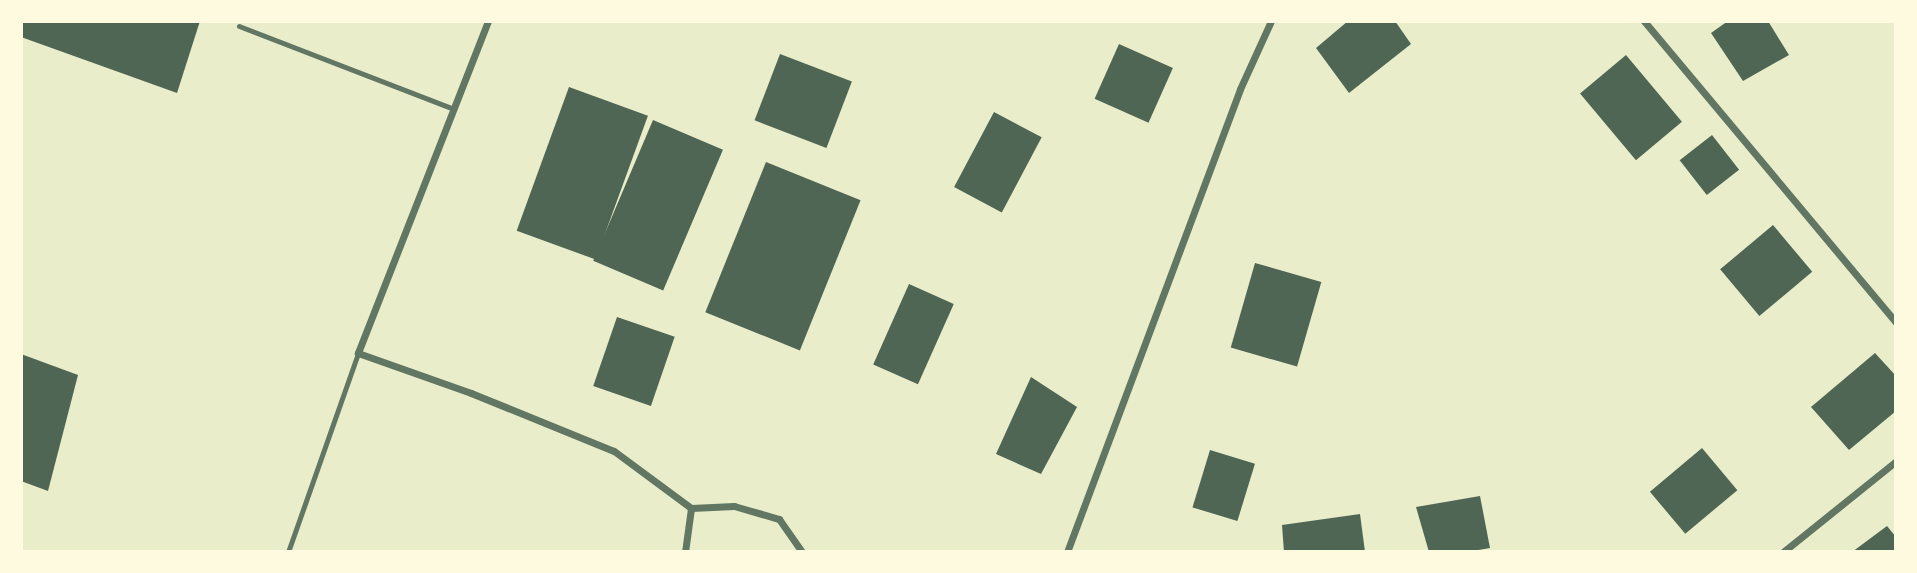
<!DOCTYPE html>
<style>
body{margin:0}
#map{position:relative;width:1917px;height:573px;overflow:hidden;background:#e9edc9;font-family:"DM Sans",sans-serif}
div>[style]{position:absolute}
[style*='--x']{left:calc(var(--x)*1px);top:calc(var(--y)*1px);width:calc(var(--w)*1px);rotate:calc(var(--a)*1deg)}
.building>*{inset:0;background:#4f6655;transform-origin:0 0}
.service>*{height:5px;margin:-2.5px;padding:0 2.5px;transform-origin:2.5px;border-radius:2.5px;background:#617663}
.minor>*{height:7px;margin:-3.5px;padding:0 3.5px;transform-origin:3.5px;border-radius:3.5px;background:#617663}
span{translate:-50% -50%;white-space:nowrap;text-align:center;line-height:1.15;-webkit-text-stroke:7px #fefae0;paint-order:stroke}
.frame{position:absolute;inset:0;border:23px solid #fefae0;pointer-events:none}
</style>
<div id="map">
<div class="building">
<div style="clip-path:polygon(21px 21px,200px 21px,177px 93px,21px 37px)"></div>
<div style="clip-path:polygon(1348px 21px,1395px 21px,1411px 44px,1349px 93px,1316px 48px)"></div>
<div style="clip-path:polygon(1728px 21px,1768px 21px,1789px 55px,1743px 81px,1711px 33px)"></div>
<div style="left:1119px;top:44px;width:59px;height:60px;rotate:24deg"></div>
<div style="left:780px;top:54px;width:77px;height:71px;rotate:21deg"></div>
<div style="left:1626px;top:55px;width:87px;height:60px;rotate:50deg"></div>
<div style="left:569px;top:87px;width:84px;height:153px;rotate:20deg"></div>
<div style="left:994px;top:112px;width:54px;height:85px;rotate:28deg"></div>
<div style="left:653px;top:120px;width:76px;height:153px;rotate:23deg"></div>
<div style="left:1712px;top:135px;width:44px;height:41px;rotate:52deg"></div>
<div style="left:766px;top:162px;width:102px;height:162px;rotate:22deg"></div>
<div style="left:1773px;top:225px;width:61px;height:69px;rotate:50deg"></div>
<div style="left:1255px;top:263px;width:69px;height:88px;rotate:16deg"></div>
<div style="left:909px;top:284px;width:49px;height:88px;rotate:24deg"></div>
<div style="left:617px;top:317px;width:61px;height:73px;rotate:19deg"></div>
<div style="clip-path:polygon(1875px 353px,1896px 376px,1896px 411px,1849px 450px,1811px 407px)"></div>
<div style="clip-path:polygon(21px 354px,78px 375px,48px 491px,21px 481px)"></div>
<div style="clip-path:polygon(1031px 377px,1077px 407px,1041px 474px,996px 454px)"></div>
<div style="left:1702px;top:448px;width:55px;height:68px;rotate:50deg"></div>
<div style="left:1210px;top:450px;width:47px;height:60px;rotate:17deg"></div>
<div style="clip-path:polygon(1480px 496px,1490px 548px,1467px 552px,1429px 552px,1416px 507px)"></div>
<div style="clip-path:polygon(1360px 514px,1365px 552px,1284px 552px,1282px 525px)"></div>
<div style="clip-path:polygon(1887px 526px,1896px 537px,1896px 552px,1852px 552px)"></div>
</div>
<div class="service">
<div style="--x:239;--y:26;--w:230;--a:21.1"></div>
<div style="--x:288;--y:552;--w:211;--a:-70.6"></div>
</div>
<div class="minor">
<div style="--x:488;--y:21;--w:357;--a:111.4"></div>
<div style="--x:358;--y:353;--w:120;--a:19.5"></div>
<div style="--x:471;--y:393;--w:154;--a:22.1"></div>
<div style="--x:614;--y:451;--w:96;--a:36.5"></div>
<div style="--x:1644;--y:21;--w:393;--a:50.1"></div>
<div style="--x:691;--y:508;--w:43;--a:-2.7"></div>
<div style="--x:734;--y:506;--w:47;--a:16.1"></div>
<div style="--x:779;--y:519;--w:40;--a:55.1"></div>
<div style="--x:685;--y:552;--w:44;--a:-82.2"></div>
<div style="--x:1067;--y:552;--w:494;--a:-69.5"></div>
<div style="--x:1240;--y:89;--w:75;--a:-65.5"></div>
<div style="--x:1783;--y:552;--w:145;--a:-38.8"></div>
</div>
<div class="frame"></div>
</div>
